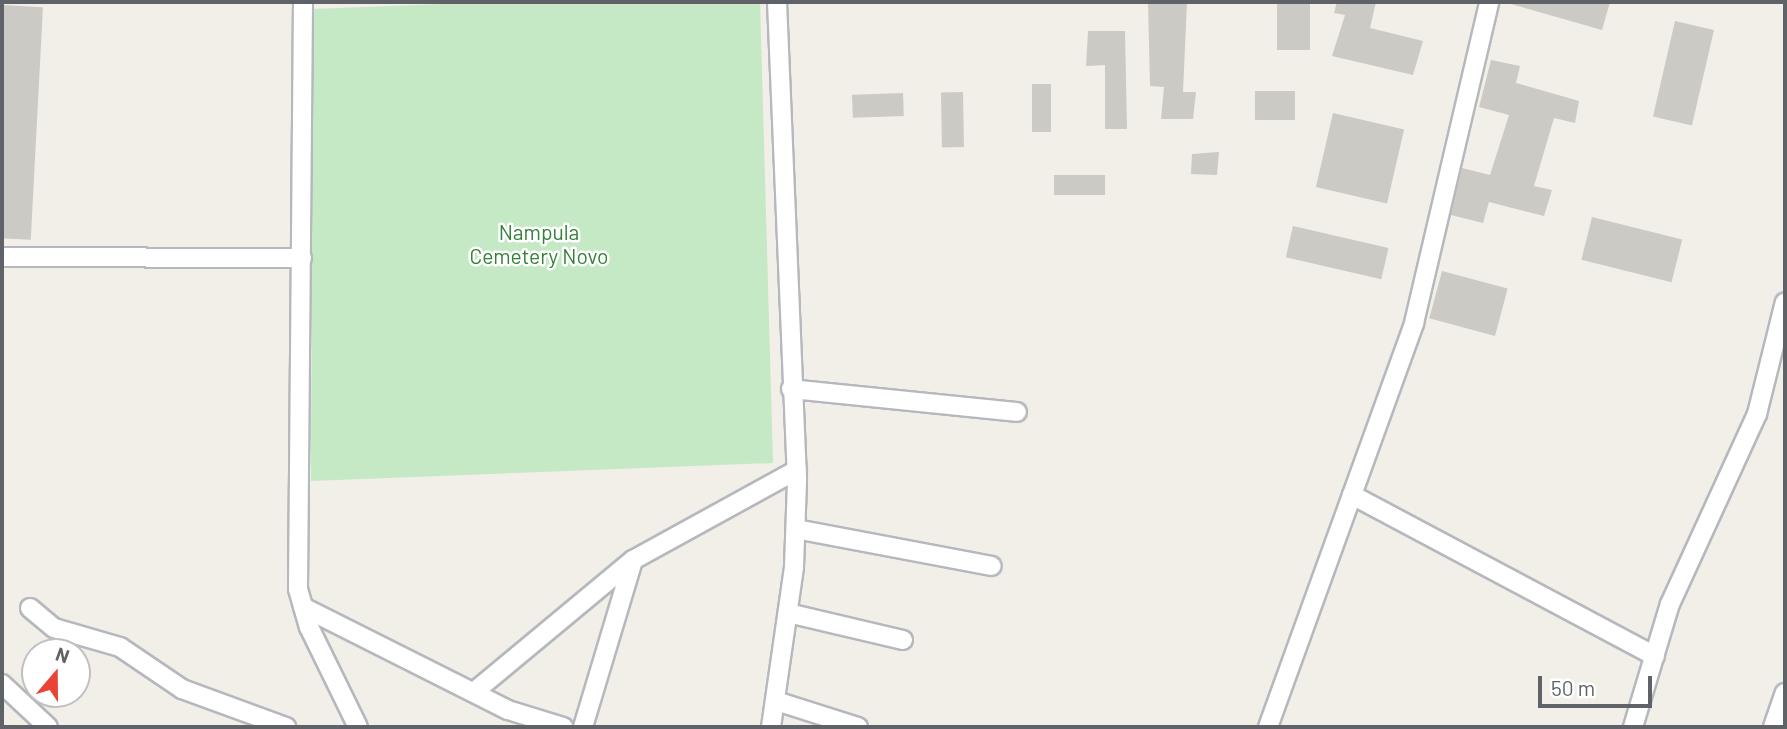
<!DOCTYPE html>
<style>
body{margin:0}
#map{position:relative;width:1787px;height:729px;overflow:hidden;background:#f1efe8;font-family:Barlow,sans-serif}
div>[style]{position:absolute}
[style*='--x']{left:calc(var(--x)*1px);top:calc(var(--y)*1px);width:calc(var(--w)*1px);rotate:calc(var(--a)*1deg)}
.green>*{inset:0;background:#c5e8c5}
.building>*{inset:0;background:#cccac5;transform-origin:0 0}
.roads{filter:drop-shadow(2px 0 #b5b8bc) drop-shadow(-2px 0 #b5b8bc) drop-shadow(0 2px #b5b8bc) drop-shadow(0 -2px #b5b8bc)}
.minor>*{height:18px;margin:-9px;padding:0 9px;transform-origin:9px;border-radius:9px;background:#fff}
span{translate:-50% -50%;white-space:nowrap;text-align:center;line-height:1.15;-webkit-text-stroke:5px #fff;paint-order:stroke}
.park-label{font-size:21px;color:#348238}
.frame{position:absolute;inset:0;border:4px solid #5f6368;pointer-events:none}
.north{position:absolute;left:21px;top:638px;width:70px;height:70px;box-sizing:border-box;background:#fff;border:2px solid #bfc1c3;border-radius:50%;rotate:20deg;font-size:19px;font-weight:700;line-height:28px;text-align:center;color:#5f6368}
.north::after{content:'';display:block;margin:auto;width:24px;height:32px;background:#ea4335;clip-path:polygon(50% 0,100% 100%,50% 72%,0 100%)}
.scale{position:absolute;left:1538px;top:676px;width:114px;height:32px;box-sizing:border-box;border:4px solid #5f6368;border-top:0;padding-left:9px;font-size:21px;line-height:24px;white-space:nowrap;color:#5f6368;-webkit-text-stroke:5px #fff;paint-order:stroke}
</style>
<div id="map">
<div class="green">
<div style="clip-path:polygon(493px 2px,760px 2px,773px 463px,311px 481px,313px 9px)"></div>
</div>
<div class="building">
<div style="clip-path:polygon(1148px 2px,1187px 2px,1183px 92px,1196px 92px,1193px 119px,1161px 119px,1164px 87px,1150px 86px)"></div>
<div style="left:1277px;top:2px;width:33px;height:48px"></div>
<div style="clip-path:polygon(1337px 2px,1376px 2px,1370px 28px,1423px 41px,1413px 75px,1332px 56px,1345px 15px,1334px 13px)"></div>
<div style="clip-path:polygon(1504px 2px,1610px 2px,1602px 30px)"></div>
<div style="left:2px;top:5px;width:41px;height:233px;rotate:3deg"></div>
<div style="left:1675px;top:21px;width:40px;height:98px;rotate:13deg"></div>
<div style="clip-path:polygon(1088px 31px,1125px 31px,1127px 129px,1105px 129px,1105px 65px,1086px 66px)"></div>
<div style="clip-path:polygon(1491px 60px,1520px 66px,1516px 83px,1579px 101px,1575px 123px,1554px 118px,1534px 186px,1552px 190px,1544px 216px,1489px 202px,1483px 223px,1451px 215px,1462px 168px,1490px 175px,1509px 115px,1479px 107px)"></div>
<div style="left:1032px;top:84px;width:19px;height:48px"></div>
<div style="left:1255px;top:91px;width:40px;height:29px"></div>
<div style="left:963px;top:92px;width:55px;height:22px;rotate:89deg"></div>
<div style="left:903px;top:93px;width:23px;height:51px;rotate:88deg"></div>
<div style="left:1333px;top:113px;width:73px;height:76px;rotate:13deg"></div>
<div style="clip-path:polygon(1219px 152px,1217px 175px,1191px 174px,1192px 154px)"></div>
<div style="left:1054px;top:175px;width:51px;height:20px"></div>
<div style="left:1592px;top:217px;width:93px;height:44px;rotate:14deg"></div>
<div style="left:1293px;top:226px;width:98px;height:32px;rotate:13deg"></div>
<div style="left:1442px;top:271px;width:68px;height:49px;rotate:15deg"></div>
</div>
<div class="roads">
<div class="minor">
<div style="--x:303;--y:2;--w:587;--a:90.49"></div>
<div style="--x:298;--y:589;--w:40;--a:74"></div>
<div style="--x:309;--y:627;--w:111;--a:63.9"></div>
<div style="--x:2;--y:257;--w:300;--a:0.2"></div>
<div style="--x:791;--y:389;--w:227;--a:5.8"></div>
<div style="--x:1352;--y:495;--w:343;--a:28"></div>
<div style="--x:796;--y:529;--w:199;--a:10.7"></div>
<div style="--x:303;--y:607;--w:229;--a:26.7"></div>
<div style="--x:508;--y:710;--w:58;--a:17.2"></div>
<div style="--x:30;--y:608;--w:31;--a:40"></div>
<div style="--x:54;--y:628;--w:69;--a:16.1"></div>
<div style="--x:120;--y:647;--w:75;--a:34.1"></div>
<div style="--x:182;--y:689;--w:111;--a:20.1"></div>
<div style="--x:788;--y:613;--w:118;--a:13.2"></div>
<div style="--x:2;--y:684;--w:63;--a:43.1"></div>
<div style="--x:474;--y:692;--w:207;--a:-39.7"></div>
<div style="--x:776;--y:701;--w:86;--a:17.6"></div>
<div style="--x:583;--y:727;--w:174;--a:-73.3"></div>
<div style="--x:633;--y:560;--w:187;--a:-28.8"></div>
<div style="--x:771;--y:727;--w:162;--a:-81.8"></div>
<div style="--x:794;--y:567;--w:88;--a:-88"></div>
<div style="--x:797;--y:479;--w:477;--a:-92.4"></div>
<div style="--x:1268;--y:727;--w:430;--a:-70.1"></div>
<div style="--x:1414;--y:323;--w:330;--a:-76.8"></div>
<div style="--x:1633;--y:727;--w:128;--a:-73.3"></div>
<div style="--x:1670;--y:604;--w:209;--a:-65.4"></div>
<div style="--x:1757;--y:414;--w:115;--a:-76"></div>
<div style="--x:1773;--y:727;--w:36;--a:-71"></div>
</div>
</div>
<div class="park-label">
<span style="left:539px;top:244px">Nampula<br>Cemetery Novo</span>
</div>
<div class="frame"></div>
<div class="north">N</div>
<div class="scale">50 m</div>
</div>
